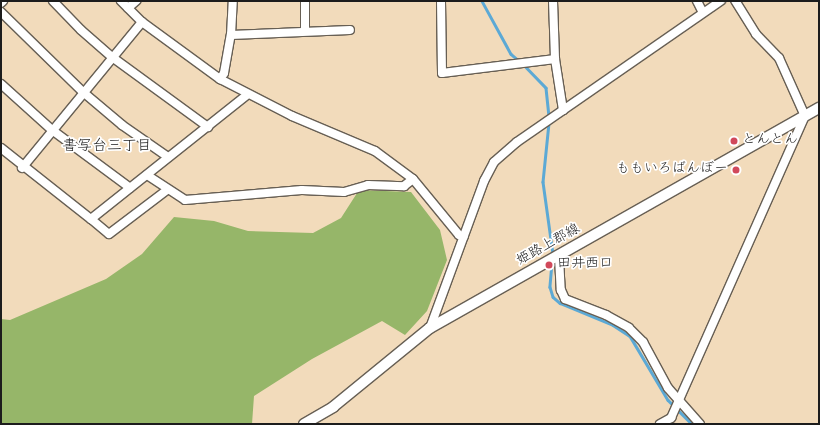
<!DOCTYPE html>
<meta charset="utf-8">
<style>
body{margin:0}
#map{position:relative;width:820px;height:425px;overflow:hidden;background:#f2dbbb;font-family:"Gochi Hand","Klee One",sans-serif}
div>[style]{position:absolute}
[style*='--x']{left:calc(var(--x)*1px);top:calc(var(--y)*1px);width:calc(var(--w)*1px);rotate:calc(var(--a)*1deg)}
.forest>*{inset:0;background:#96b669}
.stream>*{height:2.5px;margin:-1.25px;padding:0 1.25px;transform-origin:1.25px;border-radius:1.25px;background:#5ca9d5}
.roads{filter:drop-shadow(1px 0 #675f54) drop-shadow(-1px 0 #675f54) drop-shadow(0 1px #675f54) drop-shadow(0 -1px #675f54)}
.minor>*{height:8px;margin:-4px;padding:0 4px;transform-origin:4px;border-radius:4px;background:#fff}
.major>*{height:10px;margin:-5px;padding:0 5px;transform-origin:5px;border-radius:5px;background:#fff}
.dots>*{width:11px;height:11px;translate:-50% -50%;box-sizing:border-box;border:2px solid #fff;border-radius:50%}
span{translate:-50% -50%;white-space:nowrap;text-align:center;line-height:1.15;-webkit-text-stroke:3.5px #fff;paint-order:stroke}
.poi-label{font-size:14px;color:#1c1c1c}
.left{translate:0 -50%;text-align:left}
.right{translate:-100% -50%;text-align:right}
.street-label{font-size:14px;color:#1c1c1c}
.neighbourhood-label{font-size:15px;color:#1c1c1c}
.frame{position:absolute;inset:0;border:2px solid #1c1c1c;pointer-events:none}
</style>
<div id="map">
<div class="forest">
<div style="clip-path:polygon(359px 190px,411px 192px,440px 230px,447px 260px,427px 311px,405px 335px,382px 321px,312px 359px,254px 396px,252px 424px,1px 424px,1px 319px,10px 320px,106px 279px,142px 254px,174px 217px,214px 221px,248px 231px,313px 233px,341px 218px)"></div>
</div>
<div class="stream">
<div style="--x:482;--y:1;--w:60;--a:61.3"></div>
<div style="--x:511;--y:54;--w:11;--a:41"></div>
<div style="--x:525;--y:66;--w:30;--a:46"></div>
<div style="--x:546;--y:88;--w:30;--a:84"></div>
<div style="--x:549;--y:123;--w:59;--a:95.8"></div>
<div style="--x:543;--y:182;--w:73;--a:82.1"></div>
<div style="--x:552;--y:263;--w:24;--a:95"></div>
<div style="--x:550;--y:287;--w:10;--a:73"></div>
<div style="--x:553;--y:297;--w:9;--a:41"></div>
<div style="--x:560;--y:303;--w:57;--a:22.5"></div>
<div style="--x:613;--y:325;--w:20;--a:33"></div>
<div style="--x:630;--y:336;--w:74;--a:59.3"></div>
<div style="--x:668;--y:400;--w:34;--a:45"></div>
</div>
<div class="roads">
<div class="minor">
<div style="--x:53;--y:1;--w:40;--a:46"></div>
<div style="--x:81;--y:30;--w:41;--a:41.1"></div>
<div style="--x:112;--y:57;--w:119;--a:36.1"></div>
<div style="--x:121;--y:1;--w:30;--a:45"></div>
<div style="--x:142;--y:22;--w:97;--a:36.2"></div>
<div style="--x:220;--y:79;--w:81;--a:27.2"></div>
<div style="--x:292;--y:116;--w:90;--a:22.9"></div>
<div style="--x:375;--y:151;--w:47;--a:36.4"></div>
<div style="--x:413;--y:179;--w:72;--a:50.6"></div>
<div style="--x:459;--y:235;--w:5;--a:22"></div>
<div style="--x:305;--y:1;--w:29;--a:90"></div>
<div style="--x:441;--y:1;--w:72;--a:89.2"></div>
<div style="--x:442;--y:73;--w:114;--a:-7.1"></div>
<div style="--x:553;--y:1;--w:58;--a:88"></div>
<div style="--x:555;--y:59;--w:52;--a:81.1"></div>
<div style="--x:697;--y:1;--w:11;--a:63"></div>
<div style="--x:1;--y:3;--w:3;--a:-45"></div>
<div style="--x:128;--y:8;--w:11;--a:-41"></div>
<div style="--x:1;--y:12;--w:115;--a:44.3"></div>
<div style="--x:83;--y:92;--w:51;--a:40.2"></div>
<div style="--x:122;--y:125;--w:56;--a:34.8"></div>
<div style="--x:231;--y:35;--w:119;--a:-2.4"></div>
<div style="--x:220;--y:79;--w:7;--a:-56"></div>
<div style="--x:224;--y:73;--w:39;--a:-80"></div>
<div style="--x:231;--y:35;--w:34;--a:-87"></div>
<div style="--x:1;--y:84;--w:69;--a:42"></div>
<div style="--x:52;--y:130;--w:97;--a:36.6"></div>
<div style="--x:1;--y:148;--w:115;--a:38.3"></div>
<div style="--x:91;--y:219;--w:199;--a:-38.5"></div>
<div style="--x:22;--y:168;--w:189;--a:-50.6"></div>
<div style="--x:147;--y:175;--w:45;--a:33.3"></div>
<div style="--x:185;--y:200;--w:117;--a:-4.9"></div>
<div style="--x:302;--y:190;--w:42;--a:2.7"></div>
<div style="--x:344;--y:192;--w:25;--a:-16"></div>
<div style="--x:368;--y:185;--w:36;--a:2"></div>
<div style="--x:404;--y:186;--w:11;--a:-38"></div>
<div style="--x:91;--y:219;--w:23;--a:40"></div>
<div style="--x:109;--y:234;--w:73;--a:-37.2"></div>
<div style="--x:559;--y:257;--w:33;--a:87"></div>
<div style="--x:561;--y:290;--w:10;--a:66"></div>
<div style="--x:565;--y:299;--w:44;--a:21.3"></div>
<div style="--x:606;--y:315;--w:26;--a:29"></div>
<div style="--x:629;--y:328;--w:20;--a:45"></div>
<div style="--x:643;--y:342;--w:52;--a:61.5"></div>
<div style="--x:668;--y:388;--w:48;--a:48.4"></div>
<div style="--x:430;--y:328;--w:157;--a:-69.8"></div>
<div style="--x:484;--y:181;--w:21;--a:-62"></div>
<div style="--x:494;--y:162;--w:30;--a:-41"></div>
<div style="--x:517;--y:142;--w:248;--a:-34.7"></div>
<div style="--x:660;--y:424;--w:13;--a:-29"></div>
<div style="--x:671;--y:418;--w:330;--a:-66.1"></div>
<div style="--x:805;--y:116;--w:64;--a:-114.1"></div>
<div style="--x:779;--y:58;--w:33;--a:-134"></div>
<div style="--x:756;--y:34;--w:39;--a:-122"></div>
</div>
<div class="major">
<div style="--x:304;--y:424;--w:34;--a:-30"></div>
<div style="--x:333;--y:407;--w:125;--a:-39.2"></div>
<div style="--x:430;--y:328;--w:447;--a:-29.5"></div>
</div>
</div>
<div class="dots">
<div style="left:734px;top:141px;background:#d1495b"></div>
<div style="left:736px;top:170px;background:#d1495b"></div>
<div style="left:549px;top:265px;background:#d1495b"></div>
</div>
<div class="poi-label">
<span class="left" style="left:742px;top:141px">とんとん</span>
<span class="right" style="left:728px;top:170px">ももいろばんぼー</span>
<span class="left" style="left:557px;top:265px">田井西口</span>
</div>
<div class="street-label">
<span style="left:549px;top:246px;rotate:-29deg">姫路上郡線</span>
</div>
<div class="neighbourhood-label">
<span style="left:107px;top:148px">書写台三丁目</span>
</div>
<div class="frame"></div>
</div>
